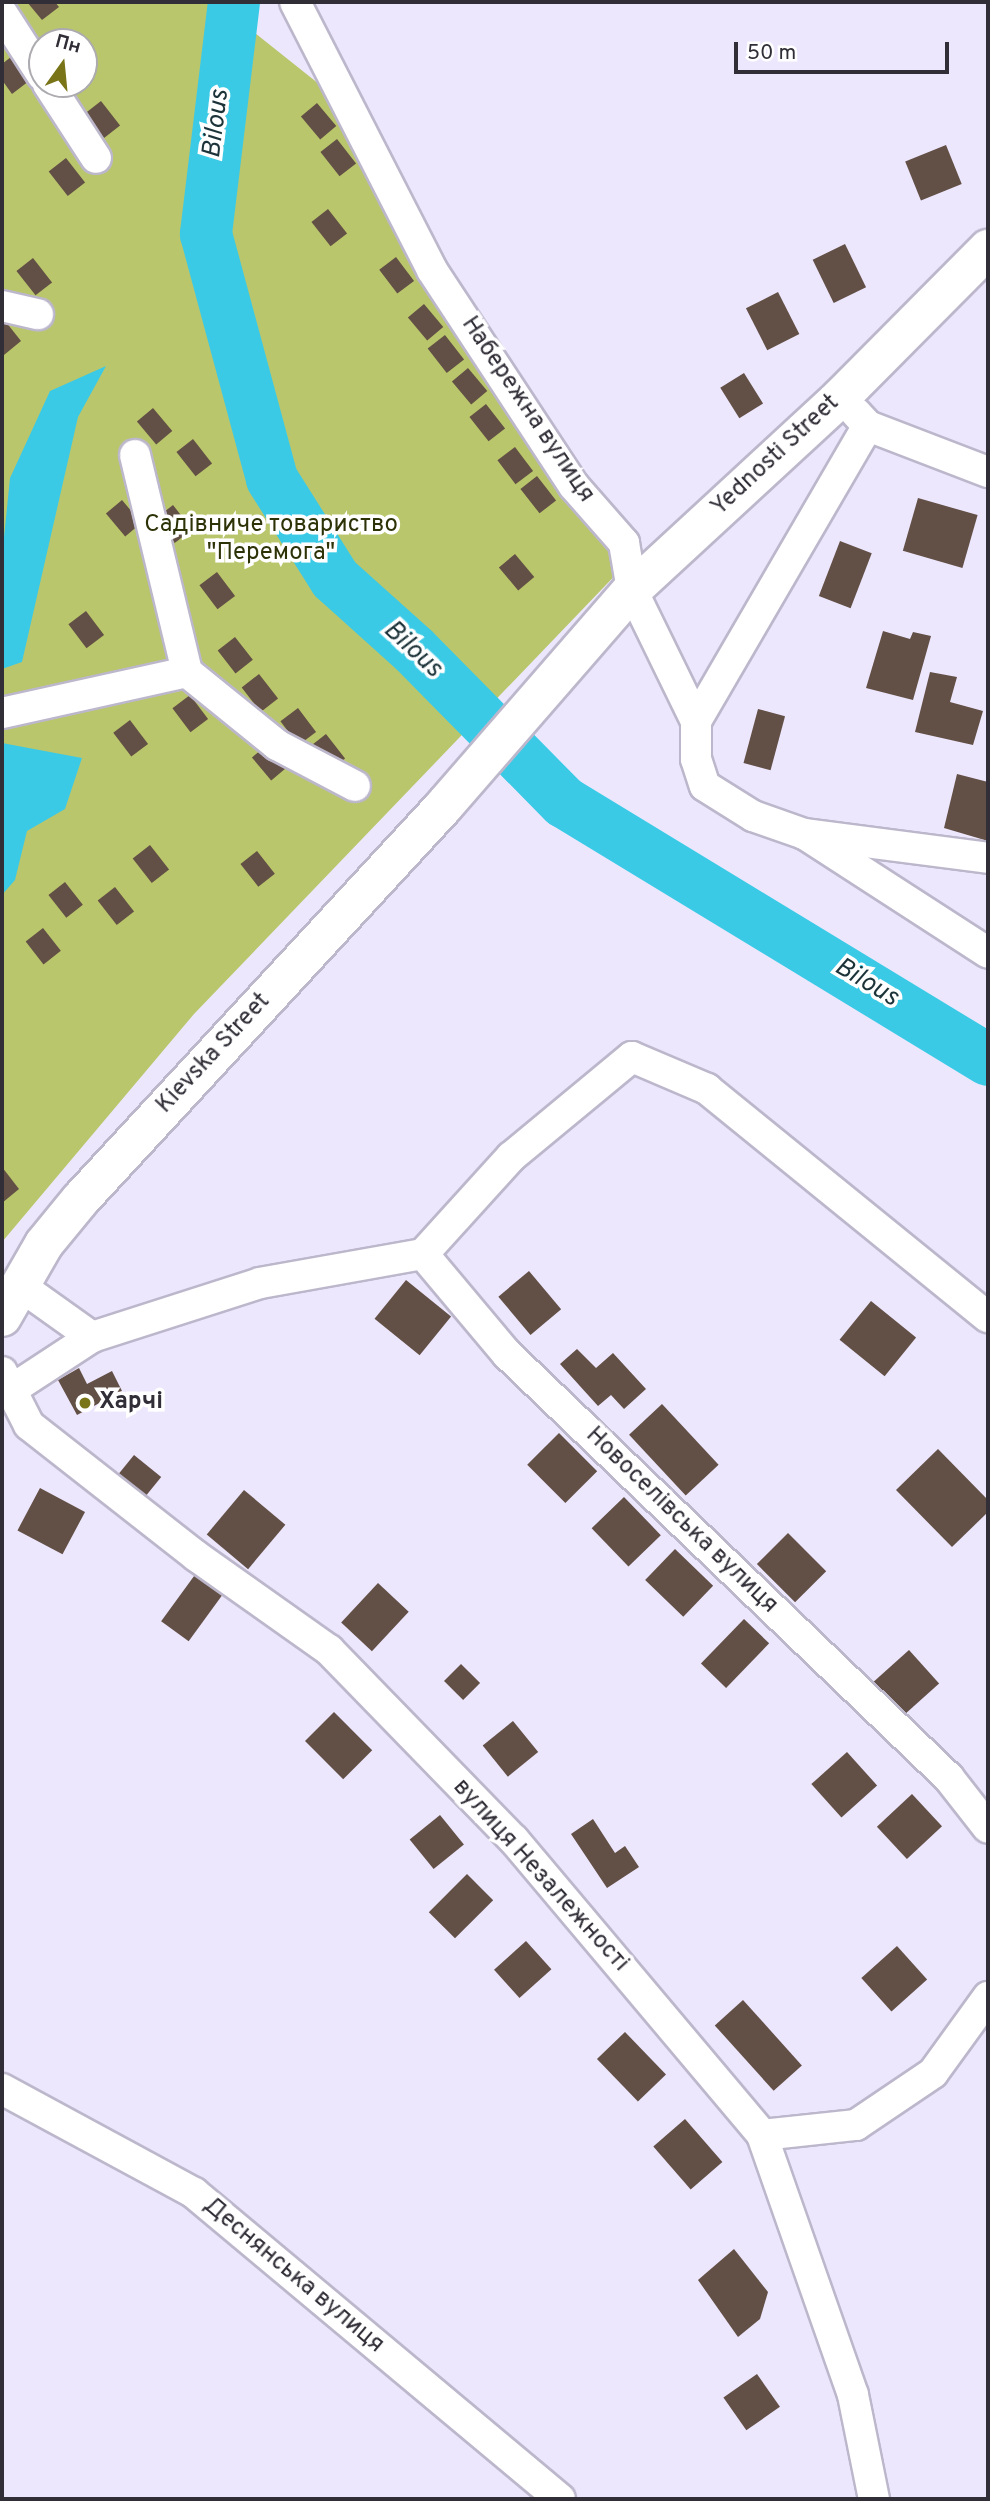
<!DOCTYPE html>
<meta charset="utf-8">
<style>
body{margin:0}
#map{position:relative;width:990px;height:2501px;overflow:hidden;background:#ede7fd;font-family:Overpass,sans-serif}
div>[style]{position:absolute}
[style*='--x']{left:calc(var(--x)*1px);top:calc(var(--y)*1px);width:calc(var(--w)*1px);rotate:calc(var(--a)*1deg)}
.green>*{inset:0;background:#bac66c}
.water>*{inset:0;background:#3bcae6}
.river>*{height:52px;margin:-26px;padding:0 26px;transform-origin:26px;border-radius:26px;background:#3bcae6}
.building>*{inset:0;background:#624f45;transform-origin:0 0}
.roads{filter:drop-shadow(2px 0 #bdb7cc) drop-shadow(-2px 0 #bdb7cc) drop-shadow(0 2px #bdb7cc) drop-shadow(0 -2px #bdb7cc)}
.minor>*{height:30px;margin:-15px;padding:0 15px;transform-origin:15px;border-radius:15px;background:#fff}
.secondary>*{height:38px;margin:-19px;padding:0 19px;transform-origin:19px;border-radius:19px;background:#fff}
.dots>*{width:19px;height:19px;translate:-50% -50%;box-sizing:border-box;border:4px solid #fff;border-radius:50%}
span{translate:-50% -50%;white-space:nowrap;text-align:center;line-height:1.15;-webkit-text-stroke:7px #fff;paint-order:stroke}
.street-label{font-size:24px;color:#312e37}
.park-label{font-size:24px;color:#2d3207}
.poi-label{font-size:24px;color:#312e37;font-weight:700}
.left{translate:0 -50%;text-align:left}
.water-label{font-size:26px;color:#1c3339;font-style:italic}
.frame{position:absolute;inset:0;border:4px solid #312e37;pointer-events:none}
.north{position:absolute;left:28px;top:28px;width:70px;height:70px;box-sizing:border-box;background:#fff;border:2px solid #adabaf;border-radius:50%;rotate:15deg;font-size:19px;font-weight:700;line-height:28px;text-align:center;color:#312e37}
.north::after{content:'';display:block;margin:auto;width:24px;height:32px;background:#797418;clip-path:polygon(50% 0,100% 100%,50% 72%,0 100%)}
.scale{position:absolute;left:734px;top:42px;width:215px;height:32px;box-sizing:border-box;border:4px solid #312e37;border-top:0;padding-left:9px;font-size:21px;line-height:24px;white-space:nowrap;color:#312e37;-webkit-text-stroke:5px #fff;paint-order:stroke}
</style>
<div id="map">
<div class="green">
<div style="clip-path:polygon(evenodd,2px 2px,216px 2px,319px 84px,461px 345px,627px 563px,194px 1014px,2px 1242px,2px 2px,42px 42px,84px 42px,84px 84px,42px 84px,42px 42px)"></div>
</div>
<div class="water">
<div style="clip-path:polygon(106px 366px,78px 417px,22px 662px,2px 669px,2px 557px,10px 478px,50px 391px)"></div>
<div style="clip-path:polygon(2px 743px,82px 758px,65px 809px,27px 831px,15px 880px,2px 895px)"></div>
</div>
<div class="river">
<div style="--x:234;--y:2;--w:234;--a:96.9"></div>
<div style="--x:206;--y:234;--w:254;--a:74.9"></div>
<div style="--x:272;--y:479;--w:118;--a:57.8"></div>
<div style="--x:335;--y:579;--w:106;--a:41.9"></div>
<div style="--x:414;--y:650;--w:214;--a:45.4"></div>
<div style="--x:564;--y:802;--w:496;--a:31.3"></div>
</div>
<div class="building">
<div style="clip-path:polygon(27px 2px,55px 2px,59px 7px,42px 20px)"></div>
<div style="clip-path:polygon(11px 57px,29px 81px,12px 94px,2px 80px,2px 64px)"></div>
<div style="left:101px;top:101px;width:31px;height:22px;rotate:52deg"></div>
<div style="left:317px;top:103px;width:30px;height:21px;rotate:50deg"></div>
<div style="left:337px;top:139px;width:31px;height:21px;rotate:52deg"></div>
<div style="left:946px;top:145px;width:42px;height:44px;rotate:68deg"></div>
<div style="left:66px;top:158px;width:31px;height:22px;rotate:52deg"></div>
<div style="left:328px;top:209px;width:31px;height:21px;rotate:52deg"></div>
<div style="left:845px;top:244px;width:48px;height:36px;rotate:64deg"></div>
<div style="left:396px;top:257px;width:30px;height:21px;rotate:53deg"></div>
<div style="left:33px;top:258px;width:31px;height:21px;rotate:52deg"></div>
<div style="left:778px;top:292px;width:47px;height:36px;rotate:63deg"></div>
<div style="left:424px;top:304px;width:30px;height:21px;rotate:50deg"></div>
<div style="clip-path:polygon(2px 317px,21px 341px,4px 355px,2px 352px)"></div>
<div style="left:445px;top:335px;width:31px;height:22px;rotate:52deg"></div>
<div style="left:468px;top:368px;width:30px;height:21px;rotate:50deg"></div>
<div style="left:744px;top:373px;width:36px;height:28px;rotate:58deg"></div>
<div style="left:486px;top:404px;width:31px;height:21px;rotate:52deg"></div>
<div style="left:153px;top:408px;width:30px;height:21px;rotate:50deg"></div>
<div style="left:193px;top:439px;width:31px;height:21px;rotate:52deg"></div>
<div style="left:515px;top:447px;width:30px;height:22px;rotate:53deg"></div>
<div style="left:537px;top:476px;width:31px;height:21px;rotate:52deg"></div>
<div style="left:918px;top:498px;width:62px;height:55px;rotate:16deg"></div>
<div style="left:122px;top:500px;width:30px;height:21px;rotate:50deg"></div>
<div style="left:173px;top:505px;width:31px;height:22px;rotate:52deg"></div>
<div style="left:840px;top:541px;width:34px;height:59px;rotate:21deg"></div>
<div style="left:515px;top:554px;width:30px;height:21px;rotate:50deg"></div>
<div style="left:217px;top:572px;width:30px;height:22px;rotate:53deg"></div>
<div style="left:86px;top:611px;width:30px;height:22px;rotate:53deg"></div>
<div style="clip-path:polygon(883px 631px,910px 639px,913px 632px,931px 636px,913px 700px,866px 688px)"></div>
<div style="left:235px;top:637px;width:29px;height:22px;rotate:52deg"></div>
<div style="clip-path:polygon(930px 672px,957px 677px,950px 702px,983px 711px,973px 745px,915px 732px)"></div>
<div style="left:259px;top:674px;width:31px;height:22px;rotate:52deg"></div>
<div style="left:190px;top:695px;width:30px;height:22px;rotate:53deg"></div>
<div style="left:298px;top:708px;width:30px;height:22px;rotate:53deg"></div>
<div style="left:758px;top:709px;width:28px;height:56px;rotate:15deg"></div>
<div style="left:130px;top:720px;width:30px;height:21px;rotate:53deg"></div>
<div style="left:326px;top:734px;width:31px;height:22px;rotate:52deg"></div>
<div style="left:268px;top:744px;width:30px;height:21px;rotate:50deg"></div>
<div style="clip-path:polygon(957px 774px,988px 782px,988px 841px,944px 828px)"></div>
<div style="left:150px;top:845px;width:31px;height:22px;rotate:52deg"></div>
<div style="left:257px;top:851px;width:29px;height:21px;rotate:52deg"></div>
<div style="left:65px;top:882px;width:29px;height:21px;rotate:52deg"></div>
<div style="left:115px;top:887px;width:31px;height:22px;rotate:52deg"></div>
<div style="left:43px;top:928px;width:29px;height:22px;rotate:52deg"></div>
<div style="clip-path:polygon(2px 1167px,19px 1189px,2px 1203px)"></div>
<div style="left:529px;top:1271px;width:50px;height:40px;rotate:50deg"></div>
<div style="left:406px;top:1280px;width:58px;height:50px;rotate:39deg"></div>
<div style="left:871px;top:1301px;width:58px;height:50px;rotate:39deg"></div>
<div style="clip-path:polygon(577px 1349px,596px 1368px,613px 1353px,646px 1389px,624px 1409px,611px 1395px,598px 1406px,560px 1364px)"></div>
<div style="clip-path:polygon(79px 1368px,87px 1384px,112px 1371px,122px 1391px,77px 1415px,58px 1380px)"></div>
<div style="left:662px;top:1404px;width:83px;height:45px;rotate:47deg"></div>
<div style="left:559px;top:1433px;width:54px;height:45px;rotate:45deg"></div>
<div style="clip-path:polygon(938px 1449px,988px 1500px,988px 1512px,952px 1547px,896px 1490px)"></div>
<div style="left:134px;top:1455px;width:35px;height:31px;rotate:39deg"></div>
<div style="left:40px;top:1488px;width:51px;height:48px;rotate:28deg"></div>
<div style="left:244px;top:1490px;width:54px;height:58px;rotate:40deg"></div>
<div style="left:624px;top:1497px;width:53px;height:45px;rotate:46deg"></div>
<div style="left:788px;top:1533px;width:54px;height:44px;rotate:45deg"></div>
<div style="left:675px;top:1549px;width:53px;height:43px;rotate:44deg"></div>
<div style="left:197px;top:1572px;width:34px;height:61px;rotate:36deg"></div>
<div style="left:378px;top:1583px;width:42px;height:54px;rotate:43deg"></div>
<div style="left:744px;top:1619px;width:35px;height:62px;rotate:44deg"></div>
<div style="left:909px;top:1650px;width:45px;height:48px;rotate:48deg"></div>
<div style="left:461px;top:1664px;width:27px;height:24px;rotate:45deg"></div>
<div style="left:334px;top:1712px;width:54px;height:41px;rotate:45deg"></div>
<div style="left:513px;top:1721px;width:40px;height:39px;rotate:51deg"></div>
<div style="left:847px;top:1752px;width:45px;height:48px;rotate:48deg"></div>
<div style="left:912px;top:1794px;width:44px;height:48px;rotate:47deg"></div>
<div style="left:440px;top:1815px;width:38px;height:39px;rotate:51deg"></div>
<div style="clip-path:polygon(593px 1819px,615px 1853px,625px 1846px,639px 1867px,607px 1888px,571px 1834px)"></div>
<div style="left:467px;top:1874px;width:37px;height:54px;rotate:45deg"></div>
<div style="left:526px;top:1941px;width:38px;height:43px;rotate:48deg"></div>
<div style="left:897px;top:1946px;width:45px;height:48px;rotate:48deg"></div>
<div style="left:743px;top:2000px;width:88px;height:38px;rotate:48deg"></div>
<div style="left:625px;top:2032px;width:59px;height:39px;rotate:46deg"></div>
<div style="left:685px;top:2119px;width:57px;height:42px;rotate:49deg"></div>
<div style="clip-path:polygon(734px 2249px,768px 2292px,760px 2319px,738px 2337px,698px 2280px)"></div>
<div style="left:757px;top:2374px;width:40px;height:41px;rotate:55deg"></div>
</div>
<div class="roads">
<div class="minor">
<div style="--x:295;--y:2;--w:301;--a:62.9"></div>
<div style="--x:432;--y:270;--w:258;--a:56.7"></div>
<div style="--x:574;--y:486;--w:76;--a:48.7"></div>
<div style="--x:624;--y:543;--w:48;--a:80.3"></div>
<div style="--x:632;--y:590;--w:146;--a:64"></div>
<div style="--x:696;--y:721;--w:38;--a:90"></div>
<div style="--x:696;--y:759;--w:28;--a:72"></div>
<div style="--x:705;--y:786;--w:57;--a:32"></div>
<div style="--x:753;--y:816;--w:54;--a:19.4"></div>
<div style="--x:804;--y:834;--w:186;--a:7.4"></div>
<div style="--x:2;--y:13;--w:74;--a:57.2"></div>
<div style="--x:48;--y:84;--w:88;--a:57"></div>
<div style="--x:2;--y:306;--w:37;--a:13"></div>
<div style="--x:856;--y:413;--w:18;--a:47"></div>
<div style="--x:868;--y:426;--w:129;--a:21"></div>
<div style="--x:135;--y:455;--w:223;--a:76.5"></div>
<div style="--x:2;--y:713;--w:189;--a:-12.5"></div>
<div style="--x:187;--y:672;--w:116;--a:39"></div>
<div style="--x:277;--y:745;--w:88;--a:27.7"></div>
<div style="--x:696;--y:721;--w:341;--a:-59.8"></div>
<div style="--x:809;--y:837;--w:213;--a:32.9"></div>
<div style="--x:423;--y:1254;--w:131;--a:50"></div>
<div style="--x:507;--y:1354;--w:612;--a:43.81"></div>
<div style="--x:949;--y:1778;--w:63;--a:52"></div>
<div style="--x:19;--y:1285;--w:90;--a:35.5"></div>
<div style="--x:92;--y:1337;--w:176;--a:-17.8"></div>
<div style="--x:260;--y:1283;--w:166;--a:-10.1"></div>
<div style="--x:423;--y:1254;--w:131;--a:-47.8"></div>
<div style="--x:511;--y:1157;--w:157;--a:-39.6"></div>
<div style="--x:632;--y:1057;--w:82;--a:23.1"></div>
<div style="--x:707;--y:1089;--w:362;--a:39.1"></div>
<div style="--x:2;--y:1372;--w:59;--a:63"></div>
<div style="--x:29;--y:1425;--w:212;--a:38.1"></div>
<div style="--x:196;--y:1556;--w:163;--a:35.3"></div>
<div style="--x:329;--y:1650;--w:265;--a:45.8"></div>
<div style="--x:514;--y:1840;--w:385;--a:49.9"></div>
<div style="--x:762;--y:2135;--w:275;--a:70.7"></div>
<div style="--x:853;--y:2395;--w:106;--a:78.6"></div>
<div style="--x:11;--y:1390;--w:97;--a:-33.2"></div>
<div style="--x:2;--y:2089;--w:218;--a:28.4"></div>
<div style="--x:194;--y:2193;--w:477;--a:39.9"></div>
<div style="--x:762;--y:2135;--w:95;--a:-6.1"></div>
<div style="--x:856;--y:2125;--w:93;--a:-34"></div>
<div style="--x:933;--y:2073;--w:94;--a:-54.1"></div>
</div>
<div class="secondary">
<div style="--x:2;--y:1317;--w:84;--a:-60.1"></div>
<div style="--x:44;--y:1244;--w:58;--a:-50.6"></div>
<div style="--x:81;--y:1199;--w:535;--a:-47.27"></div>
<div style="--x:444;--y:806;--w:286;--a:-49"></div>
<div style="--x:632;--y:590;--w:284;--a:-42.7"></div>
<div style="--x:841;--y:397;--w:209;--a:-45.2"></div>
</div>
</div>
<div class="dots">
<div style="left:85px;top:1403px;background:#797418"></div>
</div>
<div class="street-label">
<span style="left:527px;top:410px;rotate:56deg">Набережна вулиця</span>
<span style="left:776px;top:456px;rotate:-43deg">Yednosti Street</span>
<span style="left:214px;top:1054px;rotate:-47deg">Kievska Street</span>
<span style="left:681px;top:1521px;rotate:44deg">Новоселівська вулиця</span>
<span style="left:540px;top:1876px;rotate:48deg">вулиця Незалежності</span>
<span style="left:293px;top:2276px;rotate:40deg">Деснянська вулиця</span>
</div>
<div class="park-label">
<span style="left:271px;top:540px">Садівниче товариство<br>"Перемога"</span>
</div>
<div class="poi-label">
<span class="left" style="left:99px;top:1403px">Харчі</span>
</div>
<div class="water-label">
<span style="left:217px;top:124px;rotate:-83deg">Bilous</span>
<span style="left:412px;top:650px;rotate:43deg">Bilous</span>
<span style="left:866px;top:983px;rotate:31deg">Bilous</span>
</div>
<div class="frame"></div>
<div class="north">Пн</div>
<div class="scale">50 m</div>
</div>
